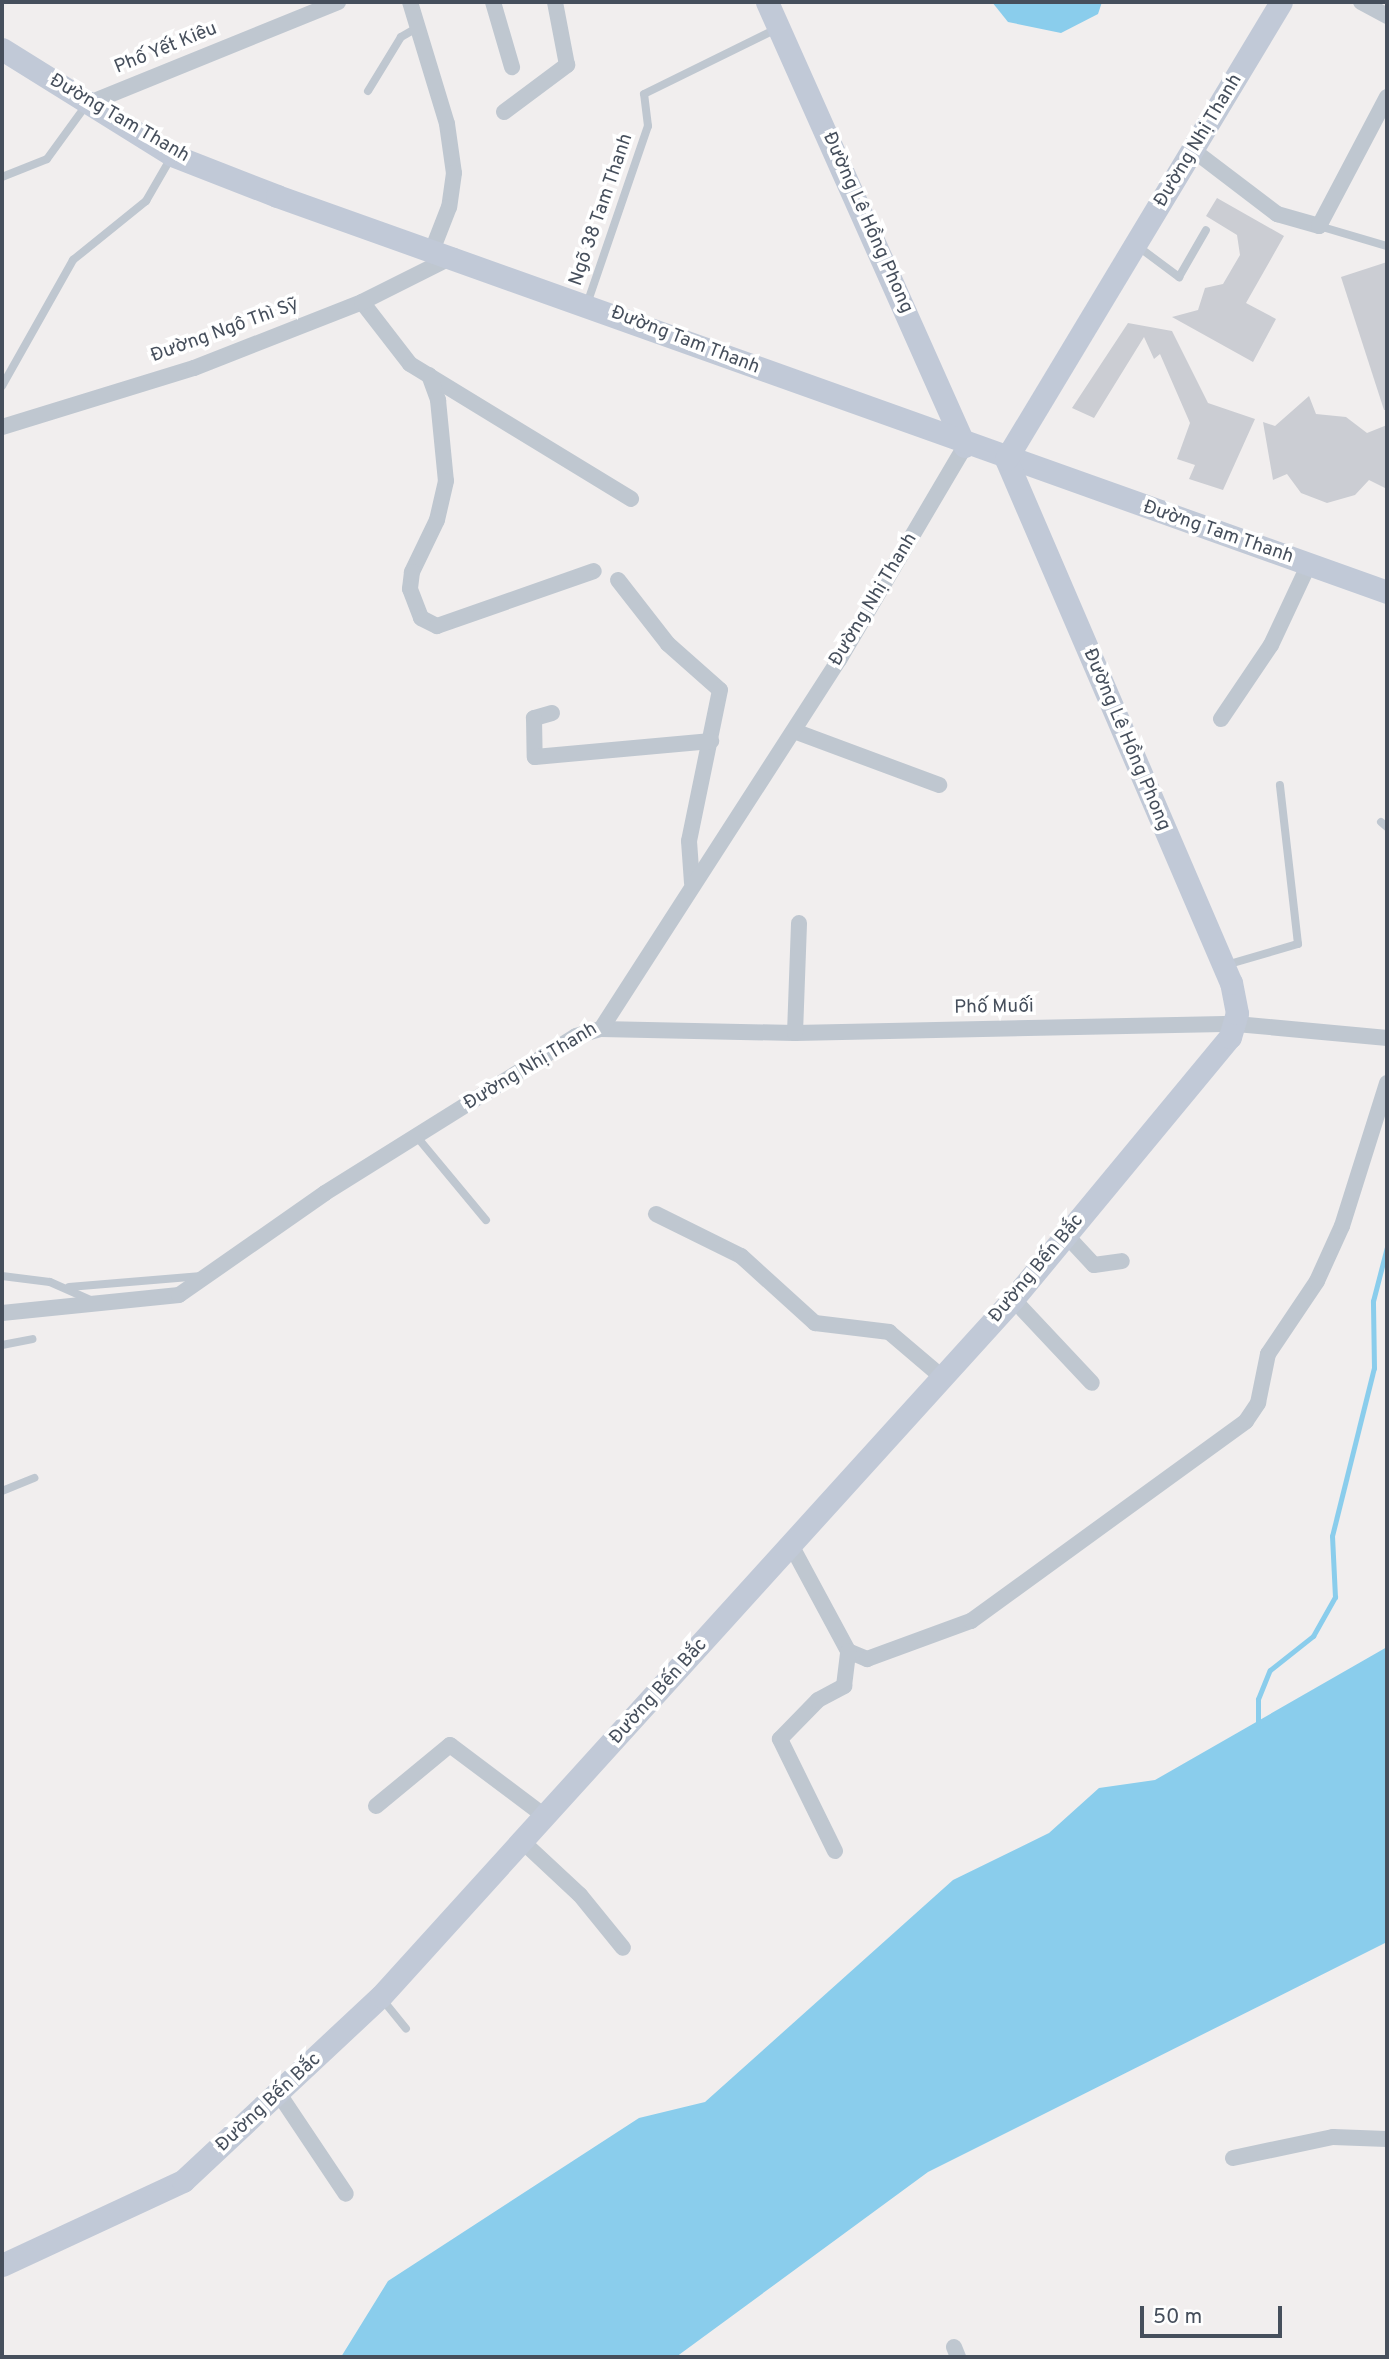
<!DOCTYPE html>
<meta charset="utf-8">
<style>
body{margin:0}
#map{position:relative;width:1389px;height:2359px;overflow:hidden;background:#f1eeee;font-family:Overpass,sans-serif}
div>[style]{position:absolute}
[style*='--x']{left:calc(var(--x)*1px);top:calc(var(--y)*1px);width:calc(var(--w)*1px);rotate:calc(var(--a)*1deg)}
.water>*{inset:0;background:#8acdec}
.stream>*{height:5px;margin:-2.5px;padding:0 2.5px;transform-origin:2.5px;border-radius:2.5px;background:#8acdec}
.building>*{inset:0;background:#cbcdd3}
.lane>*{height:8px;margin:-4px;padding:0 4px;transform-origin:4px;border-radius:4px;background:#bfc7d0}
.street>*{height:16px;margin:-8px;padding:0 8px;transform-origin:8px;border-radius:8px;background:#bfc7d0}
.secondary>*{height:23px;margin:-11.5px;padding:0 11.5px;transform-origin:11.5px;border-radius:11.5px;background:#c1c9d7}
span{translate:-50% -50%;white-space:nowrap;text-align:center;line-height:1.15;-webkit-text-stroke:7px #fff;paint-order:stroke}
.street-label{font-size:19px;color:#464f5c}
.frame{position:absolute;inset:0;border:4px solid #464f5c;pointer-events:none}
.scale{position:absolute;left:1140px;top:2306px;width:142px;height:32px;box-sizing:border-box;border:4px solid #464f5c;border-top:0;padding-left:9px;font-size:21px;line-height:24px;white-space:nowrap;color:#464f5c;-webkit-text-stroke:5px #fff;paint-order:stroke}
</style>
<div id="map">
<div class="water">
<div style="clip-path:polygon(992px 2px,1102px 2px,1098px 14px,1061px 33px,1008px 22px)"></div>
<div style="clip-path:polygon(1387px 1647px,1387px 1942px,928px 2172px,676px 2357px,341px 2357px,388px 2281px,639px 2118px,705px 2102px,953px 1880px,1049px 1833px,1099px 1788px,1155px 1780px)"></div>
</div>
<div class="stream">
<div style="--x:1258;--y:1725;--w:26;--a:-90"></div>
<div style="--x:1258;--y:1699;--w:31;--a:-68"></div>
<div style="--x:1270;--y:1670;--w:55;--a:-38.3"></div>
<div style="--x:1313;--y:1636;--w:45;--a:-60.6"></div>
<div style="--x:1335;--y:1597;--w:61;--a:-92.8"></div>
<div style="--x:1332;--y:1536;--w:173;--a:-76"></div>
<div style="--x:1374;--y:1368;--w:67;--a:-90.9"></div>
<div style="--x:1373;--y:1301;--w:56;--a:-75.5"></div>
</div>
<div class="building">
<div style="clip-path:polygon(1217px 198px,1284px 236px,1246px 303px,1276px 319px,1253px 362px,1172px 317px,1198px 310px,1205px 288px,1223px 284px,1240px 255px,1237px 235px,1206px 216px)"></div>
<div style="clip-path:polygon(1387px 262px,1387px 410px,1384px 410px,1341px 277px)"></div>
<div style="clip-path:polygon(1128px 323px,1172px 331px,1208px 403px,1255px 419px,1223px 490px,1189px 479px,1195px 465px,1177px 459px,1190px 423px,1160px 354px,1154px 359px,1144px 337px,1094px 418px,1072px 408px)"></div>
<div style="clip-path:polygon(1309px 396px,1316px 414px,1346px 417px,1367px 433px,1387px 425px,1387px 489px,1369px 480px,1355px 495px,1327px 503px,1301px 493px,1287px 474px,1273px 480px,1263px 422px,1275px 426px)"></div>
</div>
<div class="lane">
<div style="--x:368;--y:91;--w:63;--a:-58.6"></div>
<div style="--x:401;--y:37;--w:20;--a:-30"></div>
<div style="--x:2;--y:177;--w:48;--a:-21.8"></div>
<div style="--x:47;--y:159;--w:68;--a:-54"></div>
<div style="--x:1319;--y:226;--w:71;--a:16.4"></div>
<div style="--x:1136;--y:245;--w:54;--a:36.7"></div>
<div style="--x:1179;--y:277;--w:54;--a:-60.1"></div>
<div style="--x:587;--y:304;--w:188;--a:-71.1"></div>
<div style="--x:648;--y:126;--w:32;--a:-97"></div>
<div style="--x:644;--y:94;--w:147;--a:-26.2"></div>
<div style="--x:2;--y:386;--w:145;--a:-60.6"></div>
<div style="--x:73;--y:260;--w:94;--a:-38.9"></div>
<div style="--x:146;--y:201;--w:52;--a:-60"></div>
<div style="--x:1381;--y:822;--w:8;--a:40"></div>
<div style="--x:1226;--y:965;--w:75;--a:-16.3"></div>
<div style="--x:1298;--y:944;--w:160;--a:-96.5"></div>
<div style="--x:417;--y:1137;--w:108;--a:50.3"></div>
<div style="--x:2;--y:1276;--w:48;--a:7.1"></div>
<div style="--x:50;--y:1282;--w:49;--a:24"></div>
<div style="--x:69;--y:1287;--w:133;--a:-4.7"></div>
<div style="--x:2;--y:1345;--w:31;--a:-11"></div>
<div style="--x:2;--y:1491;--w:35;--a:-22"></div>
<div style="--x:382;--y:1999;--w:38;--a:51"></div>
</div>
<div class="street">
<div style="--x:410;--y:2;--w:127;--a:73.1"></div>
<div style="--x:447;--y:124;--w:49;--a:81.9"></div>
<div style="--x:454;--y:173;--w:34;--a:98"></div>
<div style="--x:449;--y:207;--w:44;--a:111.3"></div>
<div style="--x:493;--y:2;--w:68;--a:73.7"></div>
<div style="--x:1361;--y:2;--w:30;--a:28"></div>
<div style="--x:87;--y:104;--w:271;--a:-22.1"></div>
<div style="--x:504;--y:112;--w:79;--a:-36.7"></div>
<div style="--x:567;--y:65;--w:64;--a:-100.8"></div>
<div style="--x:1193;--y:150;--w:106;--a:37.3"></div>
<div style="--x:1277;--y:214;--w:44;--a:15.9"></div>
<div style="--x:1319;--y:226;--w:146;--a:-62.2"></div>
<div style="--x:362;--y:302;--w:78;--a:52.3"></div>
<div style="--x:410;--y:364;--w:259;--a:31.4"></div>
<div style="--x:429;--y:375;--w:27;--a:70"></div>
<div style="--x:438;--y:400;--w:81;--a:84.4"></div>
<div style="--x:446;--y:481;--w:40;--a:103"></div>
<div style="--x:437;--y:520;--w:58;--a:115.7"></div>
<div style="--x:412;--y:572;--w:17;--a:97"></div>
<div style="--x:410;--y:589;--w:31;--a:69"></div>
<div style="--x:421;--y:618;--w:18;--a:27"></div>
<div style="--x:437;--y:626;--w:166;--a:-19.3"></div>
<div style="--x:2;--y:427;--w:201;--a:-17.1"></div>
<div style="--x:194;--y:368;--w:180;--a:-21.4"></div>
<div style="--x:362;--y:302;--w:103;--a:-26.6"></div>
<div style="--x:618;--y:580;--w:81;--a:52"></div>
<div style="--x:668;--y:644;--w:69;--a:41.5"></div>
<div style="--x:720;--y:690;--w:154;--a:101.6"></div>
<div style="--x:689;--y:841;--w:42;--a:85.9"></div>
<div style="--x:552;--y:713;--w:19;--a:164"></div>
<div style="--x:534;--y:718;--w:39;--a:89"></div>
<div style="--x:535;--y:757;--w:177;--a:-5.2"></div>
<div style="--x:1221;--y:719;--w:89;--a:-56"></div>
<div style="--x:1271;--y:645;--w:89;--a:-64.9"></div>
<div style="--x:794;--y:731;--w:155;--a:20.4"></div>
<div style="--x:601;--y:1029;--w:194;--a:1.2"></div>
<div style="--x:795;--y:1033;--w:441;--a:-1.2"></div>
<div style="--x:1236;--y:1024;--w:152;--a:5.3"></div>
<div style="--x:795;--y:1033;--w:110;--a:-87.9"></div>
<div style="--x:656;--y:1214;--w:95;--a:26.3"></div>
<div style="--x:741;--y:1256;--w:100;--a:42.2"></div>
<div style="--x:815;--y:1323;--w:75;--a:6.9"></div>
<div style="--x:889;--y:1332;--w:70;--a:40.3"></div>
<div style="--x:1066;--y:1235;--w:41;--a:47"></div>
<div style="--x:1094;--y:1265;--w:28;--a:-8"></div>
<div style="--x:1013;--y:1299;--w:115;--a:46.8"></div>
<div style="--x:2;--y:1313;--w:178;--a:-5.8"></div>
<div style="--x:179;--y:1295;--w:178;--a:-34.9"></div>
<div style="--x:325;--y:1193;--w:296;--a:-32"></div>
<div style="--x:576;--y:1036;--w:26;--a:-16"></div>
<div style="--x:601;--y:1029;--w:439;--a:-57.2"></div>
<div style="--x:839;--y:660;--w:248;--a:-59.5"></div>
<div style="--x:791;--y:1545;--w:120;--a:61.7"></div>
<div style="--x:848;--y:1651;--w:21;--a:23"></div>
<div style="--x:867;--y:1659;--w:111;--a:-20.1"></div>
<div style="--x:971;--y:1621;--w:340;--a:-36"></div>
<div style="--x:1246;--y:1421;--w:22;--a:-56"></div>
<div style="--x:1258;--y:1403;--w:50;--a:-78.5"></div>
<div style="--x:1268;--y:1354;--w:88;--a:-56.1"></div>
<div style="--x:1317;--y:1281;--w:60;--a:-65.6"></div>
<div style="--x:1342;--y:1226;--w:150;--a:-72.5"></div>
<div style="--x:376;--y:1806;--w:96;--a:-39.5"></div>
<div style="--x:450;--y:1745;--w:120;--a:36.9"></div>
<div style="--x:522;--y:1841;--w:79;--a:43"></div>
<div style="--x:580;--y:1895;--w:68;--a:50.9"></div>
<div style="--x:835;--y:1851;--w:125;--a:-116.2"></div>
<div style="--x:780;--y:1739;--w:54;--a:-45.7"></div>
<div style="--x:818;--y:1700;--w:30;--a:-28"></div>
<div style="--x:844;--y:1686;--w:35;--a:-83"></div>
<div style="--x:279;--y:2094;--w:120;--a:56.2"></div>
<div style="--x:1233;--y:2158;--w:102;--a:-11.9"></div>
<div style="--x:1333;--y:2137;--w:54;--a:2.1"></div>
<div style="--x:954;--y:2347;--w:11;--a:68"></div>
</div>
<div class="secondary">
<div style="--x:767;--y:2;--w:486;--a:66"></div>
<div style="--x:2;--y:49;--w:200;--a:31.9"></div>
<div style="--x:172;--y:155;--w:113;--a:21.3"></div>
<div style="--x:277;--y:196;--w:1179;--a:19.63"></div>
<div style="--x:2;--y:2265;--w:200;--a:-24.9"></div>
<div style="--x:183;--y:2181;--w:271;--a:-43.1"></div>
<div style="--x:381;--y:1996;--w:941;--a:-47.8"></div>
<div style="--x:1013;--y:1299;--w:340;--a:-50.4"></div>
<div style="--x:1230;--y:1037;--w:25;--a:-74"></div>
<div style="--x:1237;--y:1013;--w:31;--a:-101"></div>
<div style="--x:1231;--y:983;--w:570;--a:-113.24"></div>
<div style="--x:1006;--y:459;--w:533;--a:-58.96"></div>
</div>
<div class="street-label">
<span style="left:166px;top:49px;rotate:-22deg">Phố Yết Kiêu</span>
<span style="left:119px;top:119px;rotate:30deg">Đường Tam Thanh</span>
<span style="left:1199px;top:141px;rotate:-59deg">Đường Nhị Thanh</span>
<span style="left:602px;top:210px;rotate:-71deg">Ngõ 38 Tam Thanh</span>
<span style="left:867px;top:223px;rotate:66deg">Đường Lê Hồng Phong</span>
<span style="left:225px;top:331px;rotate:-20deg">Đường Ngô Thì Sỹ</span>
<span style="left:685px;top:341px;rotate:21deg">Đường Tam Thanh</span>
<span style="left:1218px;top:533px;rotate:19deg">Đường Tam Thanh</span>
<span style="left:874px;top:600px;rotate:-59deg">Đường Nhị Thanh</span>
<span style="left:1126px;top:740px;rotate:67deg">Đường Lê Hồng Phong</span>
<span style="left:994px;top:1008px;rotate:-1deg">Phố Muối</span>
<span style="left:531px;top:1067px;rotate:-31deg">Đường Nhị Thanh</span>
<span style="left:1037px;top:1269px;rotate:-50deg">Đường Bến Bắc</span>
<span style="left:659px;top:1692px;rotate:-48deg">Đường Bến Bắc</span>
<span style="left:269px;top:2103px;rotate:-43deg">Đường Bến Bắc</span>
</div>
<div class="frame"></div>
<div class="scale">50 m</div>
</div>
